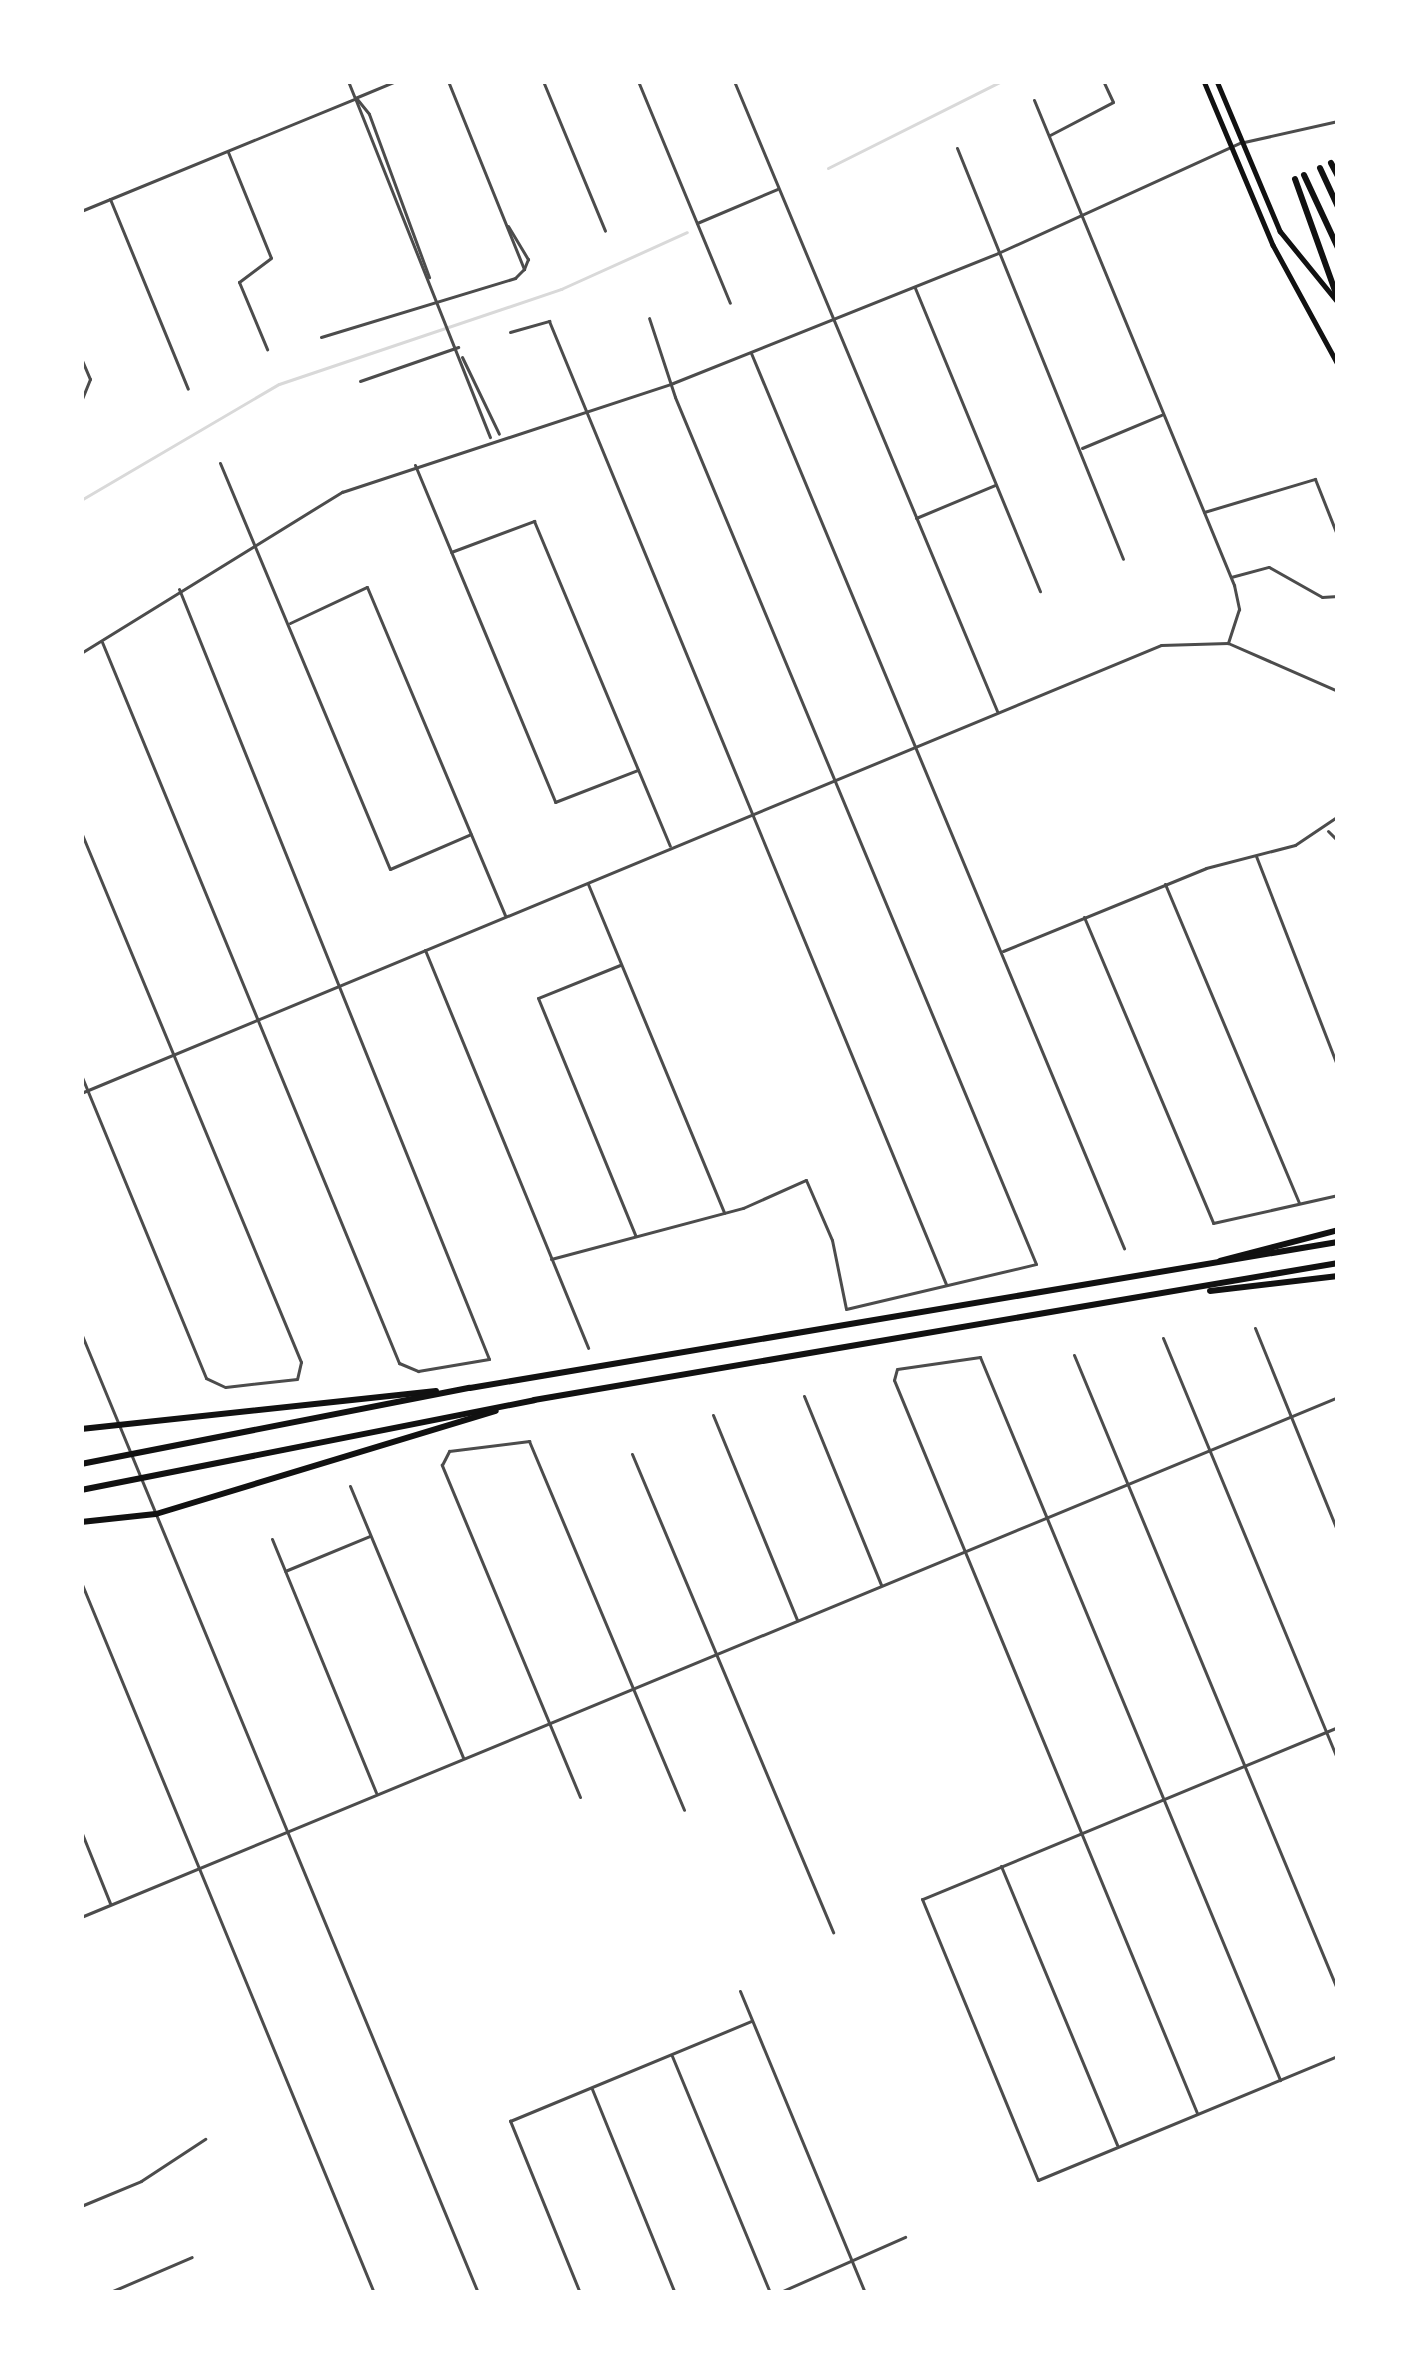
<!DOCTYPE html>
<style>
body{margin:0}
#map{position:relative;width:1419px;height:2374px;overflow:hidden;background:#fff;font-family:"Golos Text",sans-serif}
div>[style]{position:absolute}
[style*='--x']{left:calc(var(--x)*1px);top:calc(var(--y)*1px);width:calc(var(--w)*1px);rotate:calc(var(--a)*1deg)}
.stream>*{height:3px;margin:-1.5px;padding:0 1.5px;transform-origin:1.5px;border-radius:1.5px;background:#d9d9d9}
.minor>*{height:3px;margin:-1.5px;padding:0 1.5px;transform-origin:1.5px;border-radius:1.5px;background:#4c4c4c}
.tertiary>*{height:3px;margin:-1.5px;padding:0 1.5px;transform-origin:1.5px;border-radius:1.5px;background:#4c4c4c}
.primary>*{height:4.5px;margin:-2.25px;padding:0 2.25px;transform-origin:2.25px;border-radius:2.25px;background:#111}
.motorway>*{height:6px;margin:-3px;padding:0 3px;transform-origin:3px;border-radius:3px;background:#111}
span{translate:-50% -50%;white-space:nowrap;text-align:center;line-height:1.15;-webkit-text-stroke:12px #fff;paint-order:stroke}
.frame{position:absolute;inset:0;border:84px solid #fff;pointer-events:none}
</style>
<div id="map">
<div class="stream">
<div style="--x:828;--y:168;--w:195;--a:-26.6"></div>
<div style="--x:81;--y:500;--w:229;--a:-30.4"></div>
<div style="--x:279;--y:384;--w:298;--a:-18.6"></div>
<div style="--x:561;--y:289;--w:138;--a:-24.3"></div>
</div>
<div class="minor">
<div style="--x:348;--y:81;--w:18;--a:68"></div>
<div style="--x:355;--y:98;--w:44;--a:-22.5"></div>
<div style="--x:448;--y:81;--w:203;--a:68"></div>
<div style="--x:543;--y:81;--w:162;--a:67.5"></div>
<div style="--x:638;--y:81;--w:240;--a:67.5"></div>
<div style="--x:734;--y:81;--w:683;--a:67.34"></div>
<div style="--x:1034;--y:100;--w:525;--a:67.59"></div>
<div style="--x:1234;--y:585;--w:25;--a:78"></div>
<div style="--x:1239;--y:609;--w:36;--a:108"></div>
<div style="--x:1050;--y:135;--w:71;--a:-27.6"></div>
<div style="--x:1113;--y:102;--w:23;--a:-115"></div>
<div style="--x:1244;--y:142;--w:96;--a:-12.6"></div>
<div style="--x:957;--y:148;--w:443;--a:68"></div>
<div style="--x:228;--y:152;--w:114;--a:67.9"></div>
<div style="--x:271;--y:258;--w:40;--a:143"></div>
<div style="--x:239;--y:282;--w:73;--a:67.3"></div>
<div style="--x:110;--y:199;--w:205;--a:67.7"></div>
<div style="--x:697;--y:223;--w:87;--a:-23"></div>
<div style="--x:508;--y:226;--w:39;--a:59"></div>
<div style="--x:528;--y:259;--w:11;--a:112"></div>
<div style="--x:915;--y:288;--w:328;--a:67.6"></div>
<div style="--x:510;--y:332;--w:41;--a:-15.8"></div>
<div style="--x:549;--y:321;--w:1042;--a:67.6"></div>
<div style="--x:321;--y:337;--w:203;--a:-16.9"></div>
<div style="--x:515;--y:278;--w:13;--a:-45"></div>
<div style="--x:751;--y:353;--w:970;--a:67.38"></div>
<div style="--x:81;--y:358;--w:23;--a:67"></div>
<div style="--x:90;--y:379;--w:24;--a:112"></div>
<div style="--x:360;--y:381;--w:104;--a:-19.1"></div>
<div style="--x:1082;--y:448;--w:86;--a:-22.7"></div>
<div style="--x:220;--y:463;--w:440;--a:67.3"></div>
<div style="--x:390;--y:869;--w:88;--a:-23.4"></div>
<div style="--x:415;--y:465;--w:365;--a:67.4"></div>
<div style="--x:555;--y:802;--w:89;--a:-21.1"></div>
<div style="--x:1204;--y:512;--w:116;--a:-16.6"></div>
<div style="--x:1315;--y:479;--w:62;--a:68.4"></div>
<div style="--x:916;--y:518;--w:86;--a:-22.7"></div>
<div style="--x:451;--y:552;--w:89;--a:-20.5"></div>
<div style="--x:534;--y:521;--w:352;--a:67.3"></div>
<div style="--x:1231;--y:577;--w:39;--a:-15"></div>
<div style="--x:1269;--y:567;--w:61;--a:29.5"></div>
<div style="--x:1322;--y:597;--w:16;--a:-4"></div>
<div style="--x:290;--y:623;--w:85;--a:-25.1"></div>
<div style="--x:367;--y:587;--w:356;--a:67.2"></div>
<div style="--x:102;--y:642;--w:780;--a:67.61"></div>
<div style="--x:399;--y:1363;--w:21;--a:23"></div>
<div style="--x:418;--y:1371;--w:72;--a:-9.6"></div>
<div style="--x:489;--y:1359;--w:830;--a:-111.93"></div>
<div style="--x:1328;--y:831;--w:14;--a:45"></div>
<div style="--x:81;--y:832;--w:574;--a:67.46"></div>
<div style="--x:301;--y:1362;--w:17;--a:103"></div>
<div style="--x:297;--y:1379;--w:72;--a:173.7"></div>
<div style="--x:225;--y:1387;--w:21;--a:-155"></div>
<div style="--x:206;--y:1378;--w:328;--a:-112.4"></div>
<div style="--x:1256;--y:856;--w:226;--a:68.8"></div>
<div style="--x:588;--y:884;--w:356;--a:67.5"></div>
<div style="--x:1165;--y:884;--w:345;--a:67.2"></div>
<div style="--x:1084;--y:917;--w:332;--a:67.1"></div>
<div style="--x:1213;--y:1223;--w:128;--a:-12.6"></div>
<div style="--x:425;--y:950;--w:430;--a:67.7"></div>
<div style="--x:1003;--y:951;--w:219;--a:-22.2"></div>
<div style="--x:1206;--y:868;--w:92;--a:-14.5"></div>
<div style="--x:1295;--y:845;--w:52;--a:-34"></div>
<div style="--x:620;--y:965;--w:88;--a:158.1"></div>
<div style="--x:538;--y:998;--w:256;--a:67.7"></div>
<div style="--x:81;--y:1093;--w:1169;--a:-22.53"></div>
<div style="--x:1161;--y:645;--w:67;--a:-1.7"></div>
<div style="--x:1228;--y:643;--w:120;--a:23.6"></div>
<div style="--x:551;--y:1259;--w:199;--a:-14.9"></div>
<div style="--x:743;--y:1208;--w:69;--a:-24"></div>
<div style="--x:806;--y:1180;--w:65;--a:66.6"></div>
<div style="--x:832;--y:1240;--w:70;--a:78.5"></div>
<div style="--x:846;--y:1309;--w:195;--a:-13.3"></div>
<div style="--x:1036;--y:1264;--w:939;--a:-112.61"></div>
<div style="--x:675;--y:397;--w:83;--a:-108.2"></div>
<div style="--x:1255;--y:1328;--w:220;--a:67.9"></div>
<div style="--x:1163;--y:1338;--w:457;--a:67.5"></div>
<div style="--x:1074;--y:1355;--w:689;--a:67.46"></div>
<div style="--x:804;--y:1396;--w:204;--a:67.8"></div>
<div style="--x:713;--y:1415;--w:222;--a:67.7"></div>
<div style="--x:632;--y:1454;--w:519;--a:67.19"></div>
<div style="--x:350;--y:1486;--w:294;--a:67.4"></div>
<div style="--x:272;--y:1539;--w:274;--a:67.7"></div>
<div style="--x:285;--y:1571;--w:92;--a:-22.4"></div>
<div style="--x:81;--y:1582;--w:769;--a:67.6"></div>
<div style="--x:1338;--y:1727;--w:450;--a:157.5"></div>
<div style="--x:922;--y:1899;--w:304;--a:67.6"></div>
<div style="--x:1038;--y:2180;--w:325;--a:-22.5"></div>
<div style="--x:580;--y:1797;--w:360;--a:-112.6"></div>
<div style="--x:442;--y:1465;--w:16;--a:-63"></div>
<div style="--x:449;--y:1451;--w:81;--a:-7.1"></div>
<div style="--x:529;--y:1441;--w:400;--a:67.2"></div>
<div style="--x:81;--y:1831;--w:78;--a:68.1"></div>
<div style="--x:1001;--y:1866;--w:302;--a:67.4"></div>
<div style="--x:81;--y:1917;--w:1360;--a:-22.47"></div>
<div style="--x:740;--y:1991;--w:327;--a:67.5"></div>
<div style="--x:672;--y:2056;--w:256;--a:67.5"></div>
<div style="--x:592;--y:2089;--w:220;--a:67.9"></div>
<div style="--x:1197;--y:2113;--w:793;--a:-112.46"></div>
<div style="--x:894;--y:1380;--w:11;--a:-75"></div>
<div style="--x:897;--y:1369;--w:84;--a:-8.2"></div>
<div style="--x:980;--y:1357;--w:783;--a:67.46"></div>
<div style="--x:81;--y:2206;--w:65;--a:-22.6"></div>
<div style="--x:141;--y:2181;--w:77;--a:-33.3"></div>
<div style="--x:108;--y:2293;--w:91;--a:-23.2"></div>
<div style="--x:580;--y:2293;--w:186;--a:-112.1"></div>
<div style="--x:510;--y:2121;--w:262;--a:-22.5"></div>
<div style="--x:778;--y:2293;--w:139;--a:-23.8"></div>
</div>
<div class="tertiary">
<div style="--x:355;--y:98;--w:365;--a:68.3"></div>
<div style="--x:357;--y:99;--w:19;--a:51"></div>
<div style="--x:369;--y:114;--w:174;--a:69.8"></div>
<div style="--x:81;--y:211;--w:295;--a:-22.3"></div>
<div style="--x:462;--y:357;--w:85;--a:64.3"></div>
<div style="--x:81;--y:653;--w:307;--a:-31.7"></div>
<div style="--x:342;--y:492;--w:348;--a:-18.2"></div>
<div style="--x:673;--y:383;--w:350;--a:-21.8"></div>
<div style="--x:998;--y:253;--w:268;--a:-24.5"></div>
<div style="--x:81;--y:1333;--w:1039;--a:67.53"></div>
</div>
<div class="primary">
<div style="--x:1204;--y:81;--w:178;--a:67.2"></div>
<div style="--x:1273;--y:245;--w:136;--a:61.4"></div>
<div style="--x:1217;--y:81;--w:163;--a:67.2"></div>
<div style="--x:1280;--y:231;--w:92;--a:50.8"></div>
</div>
<div class="motorway">
<div style="--x:1331;--y:163;--w:15;--a:62"></div>
<div style="--x:1320;--y:168;--w:43;--a:65.2"></div>
<div style="--x:1304;--y:175;--w:81;--a:65"></div>
<div style="--x:1295;--y:179;--w:127;--a:70.3"></div>
<div style="--x:1220;--y:1261;--w:122;--a:-14.7"></div>
<div style="--x:1210;--y:1291;--w:129;--a:-6.7"></div>
<div style="--x:81;--y:1429;--w:357;--a:-6.1"></div>
<div style="--x:81;--y:1464;--w:396;--a:-11.1"></div>
<div style="--x:470;--y:1388;--w:880;--a:-9.55"></div>
<div style="--x:81;--y:1490;--w:462;--a:-11.2"></div>
<div style="--x:534;--y:1400;--w:816;--a:-9.67"></div>
<div style="--x:81;--y:1522;--w:75;--a:-6.1"></div>
<div style="--x:156;--y:1514;--w:355;--a:-16.9"></div>
</div>
<div class="frame"></div>
</div>
